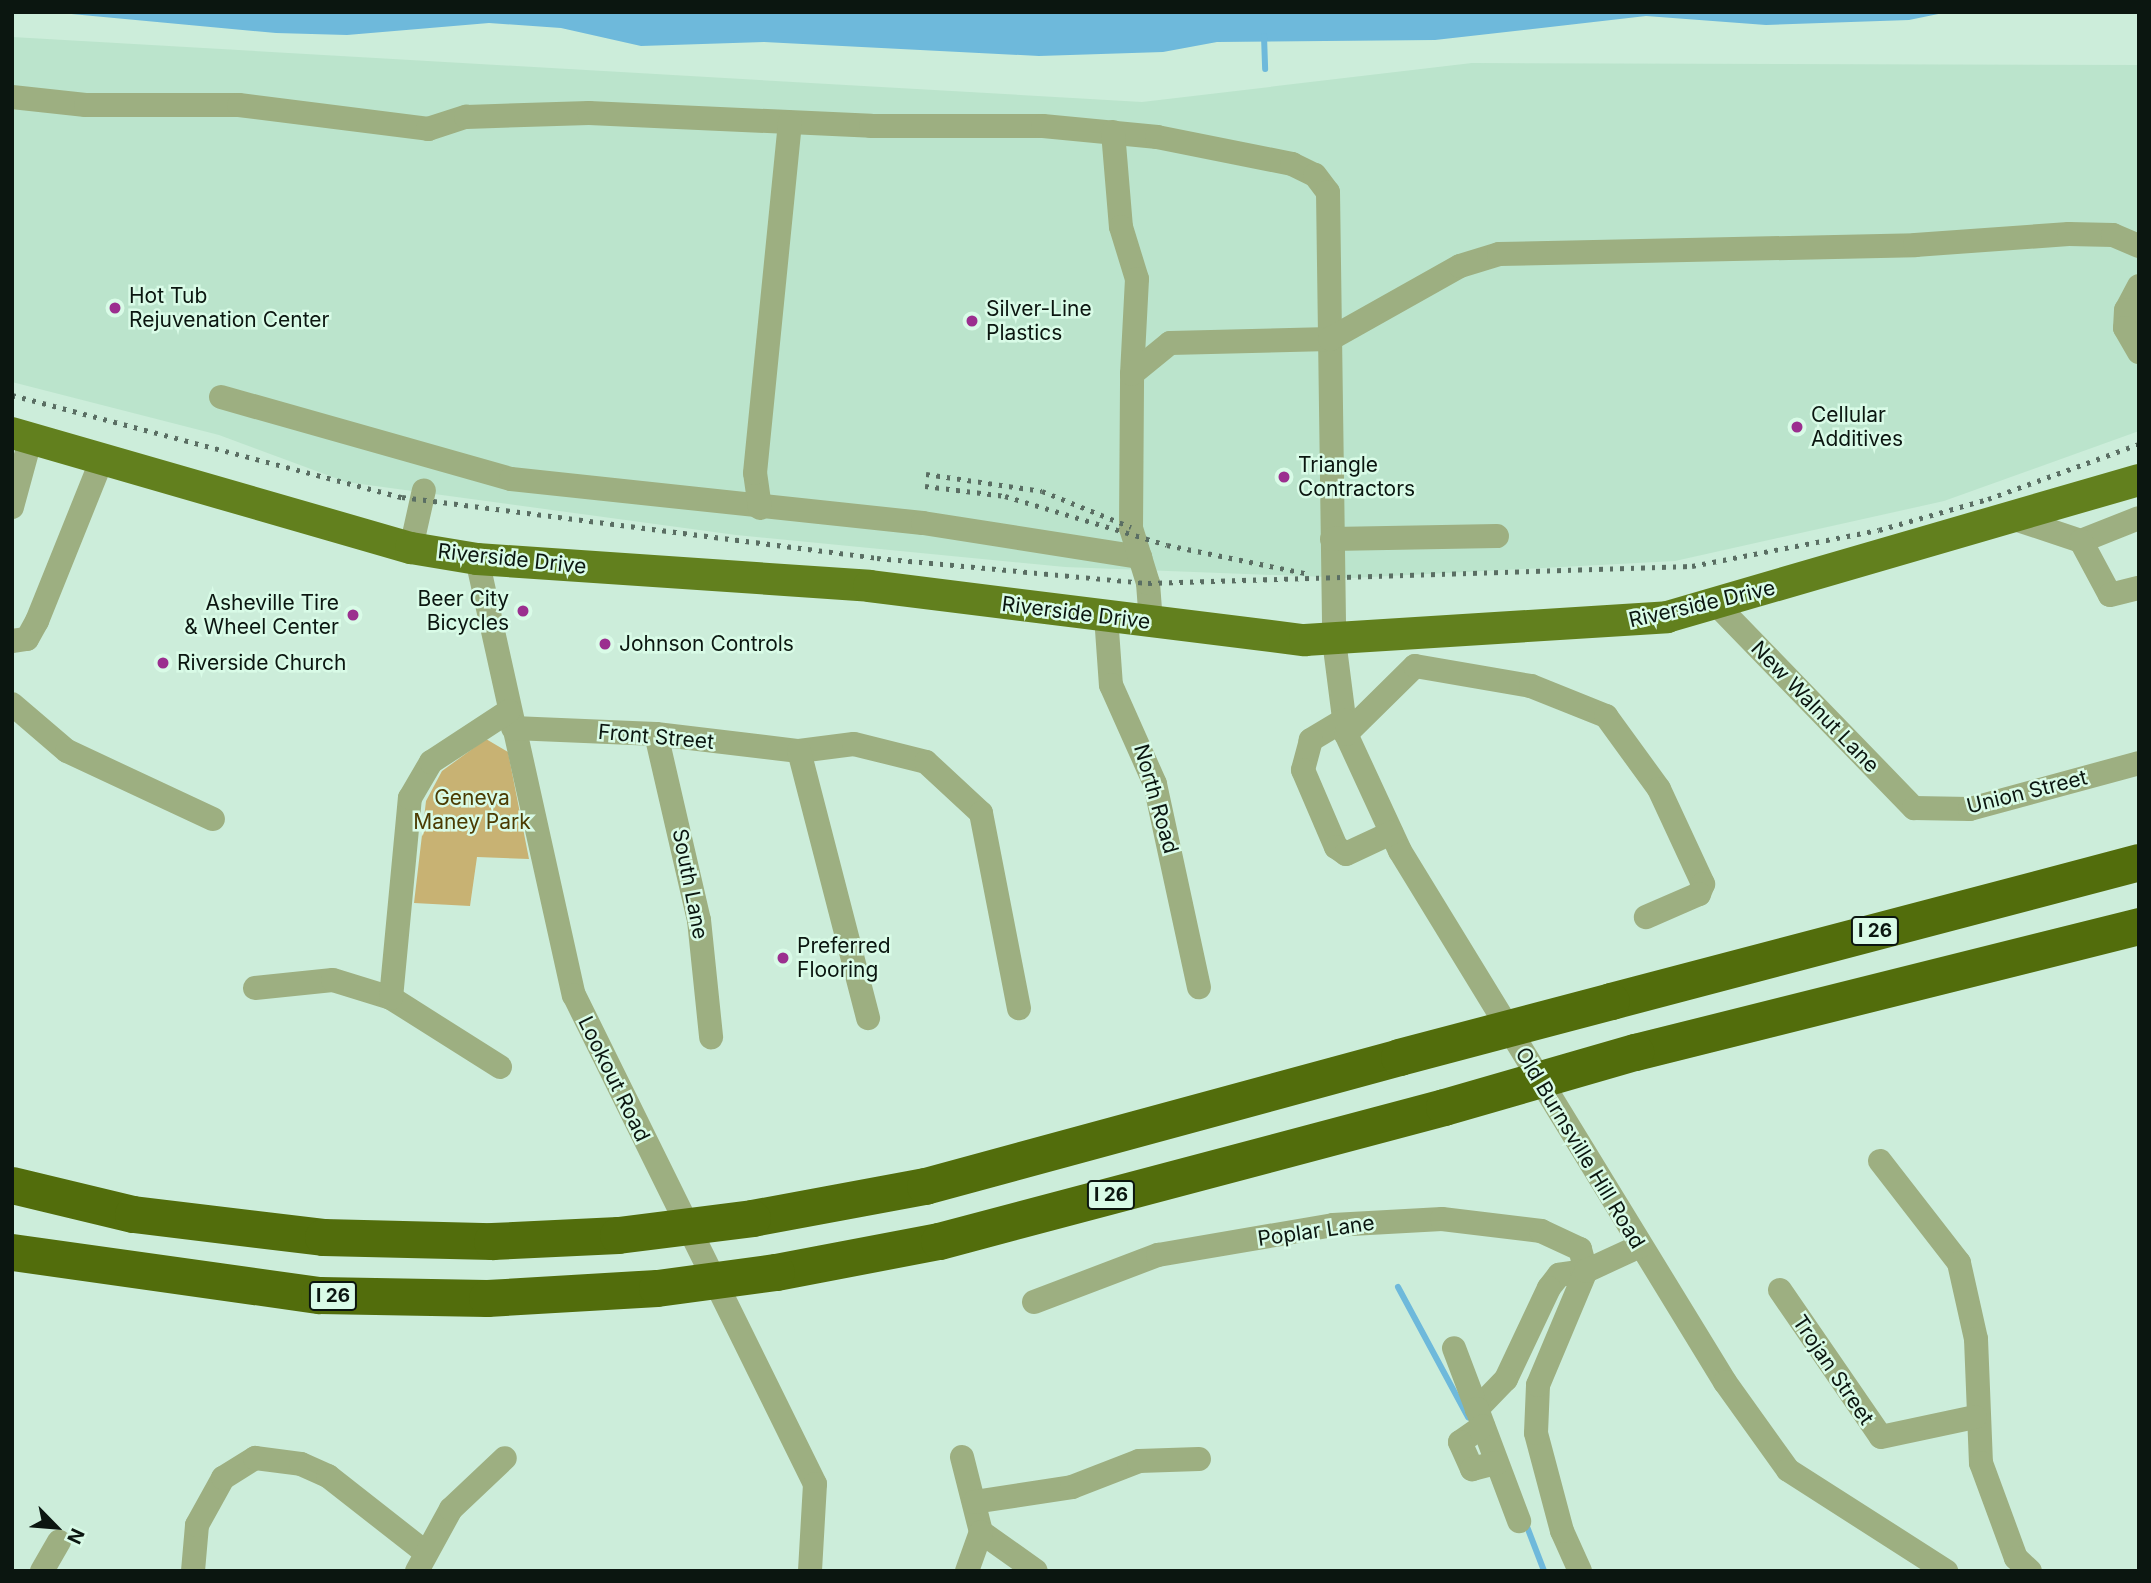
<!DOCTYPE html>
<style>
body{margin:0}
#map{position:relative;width:2151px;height:1583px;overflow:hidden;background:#ccedda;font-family:Inter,sans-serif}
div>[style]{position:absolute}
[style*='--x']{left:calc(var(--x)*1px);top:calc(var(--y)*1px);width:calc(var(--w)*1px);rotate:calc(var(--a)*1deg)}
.built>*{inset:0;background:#bbe4cc}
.green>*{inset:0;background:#c8b273}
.water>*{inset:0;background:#6eb9db}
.stream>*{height:6px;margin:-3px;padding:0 3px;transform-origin:3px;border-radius:3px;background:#6eb9db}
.minor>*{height:24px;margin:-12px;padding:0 12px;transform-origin:12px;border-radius:12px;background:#9daf81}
.major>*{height:32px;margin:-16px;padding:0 16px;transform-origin:16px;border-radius:16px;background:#62801e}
.highway>*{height:37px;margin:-18.5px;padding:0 18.5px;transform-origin:18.5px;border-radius:18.5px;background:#526d0c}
.rail>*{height:5px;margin-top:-2.5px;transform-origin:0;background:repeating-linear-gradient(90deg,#5a6e63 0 3.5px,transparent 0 10.5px)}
.highway-bridge>*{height:37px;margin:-18.5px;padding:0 18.5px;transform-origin:18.5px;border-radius:18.5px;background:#526d0c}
.dots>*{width:19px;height:19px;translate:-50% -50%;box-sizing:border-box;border:4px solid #d9fbe7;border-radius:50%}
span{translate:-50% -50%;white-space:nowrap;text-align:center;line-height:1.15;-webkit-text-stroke:5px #d9fbe7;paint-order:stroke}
.shield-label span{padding:2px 5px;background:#d9fbe7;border:2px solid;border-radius:5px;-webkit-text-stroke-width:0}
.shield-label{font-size:19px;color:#0b1610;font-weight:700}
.poi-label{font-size:21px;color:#0b1610}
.left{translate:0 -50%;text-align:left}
.right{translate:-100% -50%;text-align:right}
.street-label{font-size:21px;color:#0b1610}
.park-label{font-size:21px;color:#4b3b02}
.frame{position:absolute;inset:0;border:14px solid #0b1610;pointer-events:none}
.north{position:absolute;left:21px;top:1492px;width:70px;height:70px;-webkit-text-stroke:5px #d9fbe7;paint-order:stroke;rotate:115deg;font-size:19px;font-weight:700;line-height:28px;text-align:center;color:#0b1610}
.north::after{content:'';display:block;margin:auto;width:24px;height:32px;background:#0b1610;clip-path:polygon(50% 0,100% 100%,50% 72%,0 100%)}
</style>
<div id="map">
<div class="built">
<div style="clip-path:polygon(12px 37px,1142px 102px,1472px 63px,2139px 65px,2139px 431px,1944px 501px,1675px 561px,1352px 578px,1065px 567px,736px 535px,346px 482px,219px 435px,12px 382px)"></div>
</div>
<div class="green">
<div style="clip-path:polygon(486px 739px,508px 752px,529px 859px,477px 857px,470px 906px,414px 903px,426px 801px,442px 771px)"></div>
</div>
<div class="water">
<div style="clip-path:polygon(50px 12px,1948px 12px,1909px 20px,1766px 25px,1646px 16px,1435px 40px,1217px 42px,1163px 52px,1039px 56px,764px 42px,641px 46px,561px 28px,489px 23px,347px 35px,276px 33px)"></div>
</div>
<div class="stream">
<div style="--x:1264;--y:36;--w:33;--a:88"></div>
<div style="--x:1398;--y:1287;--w:148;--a:61.7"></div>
<div style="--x:1526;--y:1524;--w:50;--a:69"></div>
</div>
<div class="minor">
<div style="--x:12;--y:97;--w:74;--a:6.2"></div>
<div style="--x:86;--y:105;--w:153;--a:0"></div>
<div style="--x:239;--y:105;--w:191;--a:7.2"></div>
<div style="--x:428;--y:129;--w:40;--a:-18"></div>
<div style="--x:466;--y:117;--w:123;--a:-1.9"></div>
<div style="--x:589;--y:113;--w:282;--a:2.6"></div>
<div style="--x:871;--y:126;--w:172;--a:0"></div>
<div style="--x:1043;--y:126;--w:115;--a:5.5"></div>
<div style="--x:1157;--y:137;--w:138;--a:11.3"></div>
<div style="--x:1292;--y:164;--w:25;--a:26"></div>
<div style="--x:1315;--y:175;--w:21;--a:53"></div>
<div style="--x:1328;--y:192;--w:448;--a:89.2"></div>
<div style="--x:1334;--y:640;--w:95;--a:82.7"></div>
<div style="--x:1346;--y:734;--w:129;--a:65.2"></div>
<div style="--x:1400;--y:851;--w:623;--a:58.53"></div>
<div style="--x:1725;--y:1382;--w:108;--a:54.4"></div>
<div style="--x:1788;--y:1470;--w:188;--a:32.6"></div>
<div style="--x:1113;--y:132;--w:95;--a:85.2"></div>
<div style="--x:1121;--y:227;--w:54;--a:72.9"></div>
<div style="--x:1137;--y:279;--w:95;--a:93"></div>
<div style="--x:2139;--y:286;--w:27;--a:118"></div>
<div style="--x:2126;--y:310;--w:18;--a:93"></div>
<div style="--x:2125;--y:328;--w:28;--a:60"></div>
<div style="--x:221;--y:397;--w:301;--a:15.8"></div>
<div style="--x:511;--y:479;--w:414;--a:6.1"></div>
<div style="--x:923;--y:523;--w:220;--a:8.9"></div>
<div style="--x:12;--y:507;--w:73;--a:-74.8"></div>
<div style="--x:760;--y:508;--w:35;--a:-98"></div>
<div style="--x:755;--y:473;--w:352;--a:-84.3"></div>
<div style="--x:2012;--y:518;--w:73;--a:18.4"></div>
<div style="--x:2081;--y:541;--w:62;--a:-21.6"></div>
<div style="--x:1332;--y:539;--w:165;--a:-1"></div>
<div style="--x:2081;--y:541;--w:61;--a:61.8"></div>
<div style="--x:2110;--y:595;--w:30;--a:-14"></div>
<div style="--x:411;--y:548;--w:59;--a:-77.4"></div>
<div style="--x:477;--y:559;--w:447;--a:77.5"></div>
<div style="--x:574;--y:995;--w:545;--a:63.76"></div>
<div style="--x:815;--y:1484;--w:87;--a:93.3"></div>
<div style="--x:1717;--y:605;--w:283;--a:45.9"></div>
<div style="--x:1914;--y:808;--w:56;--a:1"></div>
<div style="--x:1970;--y:809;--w:175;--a:-15.2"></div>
<div style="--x:1106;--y:616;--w:69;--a:85.9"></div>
<div style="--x:1111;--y:685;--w:108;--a:66"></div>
<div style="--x:1155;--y:784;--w:208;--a:77.8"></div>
<div style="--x:1151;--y:623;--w:40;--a:-94.3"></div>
<div style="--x:1148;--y:583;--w:58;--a:-107.2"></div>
<div style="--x:1131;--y:528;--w:154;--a:-89.6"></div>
<div style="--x:1132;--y:374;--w:49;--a:-39.2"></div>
<div style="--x:1170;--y:343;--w:160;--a:-1.4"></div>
<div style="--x:1330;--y:339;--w:149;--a:-29.3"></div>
<div style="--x:1460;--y:266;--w:41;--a:-17.1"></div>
<div style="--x:1499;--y:254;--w:416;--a:-1.2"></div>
<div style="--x:1915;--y:245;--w:154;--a:-4.1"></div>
<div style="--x:2069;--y:234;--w:44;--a:1.3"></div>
<div style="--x:2113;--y:235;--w:28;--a:23"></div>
<div style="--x:12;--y:641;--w:15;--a:-8"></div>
<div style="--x:27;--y:639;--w:21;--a:-61"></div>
<div style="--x:37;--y:621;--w:177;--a:-68.1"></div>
<div style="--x:12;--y:704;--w:72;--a:40.5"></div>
<div style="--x:67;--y:751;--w:161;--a:25"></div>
<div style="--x:1344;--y:720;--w:39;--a:149"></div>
<div style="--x:1311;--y:740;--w:31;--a:105"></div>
<div style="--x:1303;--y:770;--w:84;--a:66.8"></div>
<div style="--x:1336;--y:847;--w:12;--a:35"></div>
<div style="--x:1346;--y:854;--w:50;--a:-25"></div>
<div style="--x:513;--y:728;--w:143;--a:2.4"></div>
<div style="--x:656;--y:734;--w:144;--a:6.8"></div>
<div style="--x:799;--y:751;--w:55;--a:-7.3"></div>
<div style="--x:854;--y:744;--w:74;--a:14"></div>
<div style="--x:926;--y:762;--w:75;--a:42.8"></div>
<div style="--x:981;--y:813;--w:199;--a:79"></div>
<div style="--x:656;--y:734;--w:191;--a:77"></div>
<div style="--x:699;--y:920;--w:118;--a:84.1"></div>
<div style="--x:1346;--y:734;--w:97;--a:-44.6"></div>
<div style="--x:1415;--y:666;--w:118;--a:9.8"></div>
<div style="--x:1531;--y:686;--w:81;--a:21.8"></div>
<div style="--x:1606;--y:716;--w:90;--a:54"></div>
<div style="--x:1659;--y:789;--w:105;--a:65.1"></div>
<div style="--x:1703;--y:884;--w:11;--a:112"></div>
<div style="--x:1699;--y:894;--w:58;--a:156.5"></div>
<div style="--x:799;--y:751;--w:276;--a:75.5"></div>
<div style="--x:255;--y:988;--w:78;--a:-5.9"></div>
<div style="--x:333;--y:980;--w:61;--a:17.2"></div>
<div style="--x:391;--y:998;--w:129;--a:32.3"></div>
<div style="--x:391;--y:998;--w:201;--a:-84.6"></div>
<div style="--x:410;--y:798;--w:42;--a:-59.7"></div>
<div style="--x:431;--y:762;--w:93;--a:-33.2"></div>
<div style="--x:1880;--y:1161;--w:129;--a:52.2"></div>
<div style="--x:1959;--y:1263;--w:78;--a:77.4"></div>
<div style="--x:1976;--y:1339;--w:124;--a:87.7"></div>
<div style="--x:1981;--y:1463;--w:101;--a:69.8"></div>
<div style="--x:2016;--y:1558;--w:19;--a:43"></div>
<div style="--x:1780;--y:1290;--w:178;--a:55.5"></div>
<div style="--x:1881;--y:1437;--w:96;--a:-12"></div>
<div style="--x:1034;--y:1302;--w:133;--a:-20.8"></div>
<div style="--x:1158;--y:1255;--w:178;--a:-9.7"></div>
<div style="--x:1333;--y:1225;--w:109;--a:-3.2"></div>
<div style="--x:1442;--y:1219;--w:100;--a:6.9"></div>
<div style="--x:1541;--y:1231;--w:43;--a:24.8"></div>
<div style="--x:1580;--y:1249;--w:23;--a:75"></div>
<div style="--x:1586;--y:1271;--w:27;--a:172"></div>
<div style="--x:1559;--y:1275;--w:16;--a:128"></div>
<div style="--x:1549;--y:1288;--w:101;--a:115.3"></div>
<div style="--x:1506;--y:1379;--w:42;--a:134"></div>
<div style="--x:1477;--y:1409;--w:65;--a:-110.7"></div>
<div style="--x:1477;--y:1409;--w:120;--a:69.4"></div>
<div style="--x:1483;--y:1426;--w:28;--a:145"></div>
<div style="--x:1460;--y:1442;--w:30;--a:66"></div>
<div style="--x:1472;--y:1469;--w:25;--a:-14"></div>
<div style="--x:962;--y:1457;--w:77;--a:75.8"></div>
<div style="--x:981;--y:1532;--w:67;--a:35.3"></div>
<div style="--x:974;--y:1502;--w:99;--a:-8.7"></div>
<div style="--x:1072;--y:1487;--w:72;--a:-21.2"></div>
<div style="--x:1139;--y:1461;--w:60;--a:-1.9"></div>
<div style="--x:42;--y:1571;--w:34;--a:-60"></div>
<div style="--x:193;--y:1571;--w:46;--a:-85"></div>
<div style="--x:197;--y:1525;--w:54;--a:-61"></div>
<div style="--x:223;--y:1478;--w:38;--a:-32"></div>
<div style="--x:255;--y:1458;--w:46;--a:7.4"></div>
<div style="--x:301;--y:1464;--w:30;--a:24"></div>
<div style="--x:328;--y:1476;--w:123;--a:38.1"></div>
<div style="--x:417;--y:1571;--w:71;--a:-61.3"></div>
<div style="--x:451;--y:1509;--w:74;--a:-43.4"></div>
<div style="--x:967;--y:1571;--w:41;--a:-70.3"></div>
<div style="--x:1580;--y:1571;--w:44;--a:-114.2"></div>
<div style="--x:1562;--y:1531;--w:101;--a:-104.9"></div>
<div style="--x:1536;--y:1433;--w:48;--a:-87.6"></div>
<div style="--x:1538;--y:1385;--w:124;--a:-67.2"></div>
<div style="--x:1586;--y:1271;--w:60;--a:-24.8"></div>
</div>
<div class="major">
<div style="--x:12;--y:433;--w:415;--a:16.1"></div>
<div style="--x:411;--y:548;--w:67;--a:9.5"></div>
<div style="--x:477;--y:559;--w:393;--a:3.9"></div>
<div style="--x:869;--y:586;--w:439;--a:7.1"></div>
<div style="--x:1305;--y:640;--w:363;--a:-3.6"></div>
<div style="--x:1667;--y:617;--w:491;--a:-16.2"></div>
</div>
<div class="highway">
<div style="--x:1611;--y:1001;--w:546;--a:-14.75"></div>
<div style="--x:1635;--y:1052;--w:520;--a:-14.04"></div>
<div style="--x:12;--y:1185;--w:124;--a:13.5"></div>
<div style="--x:133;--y:1214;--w:191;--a:6.9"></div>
<div style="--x:323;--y:1237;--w:169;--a:1.4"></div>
<div style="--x:492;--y:1241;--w:126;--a:-2.7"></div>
<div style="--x:752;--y:1218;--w:176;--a:-10.5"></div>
<div style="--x:925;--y:1186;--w:491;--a:-15.2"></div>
<div style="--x:12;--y:1252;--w:310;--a:8"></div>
<div style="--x:319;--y:1295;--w:168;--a:1"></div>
<div style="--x:487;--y:1298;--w:170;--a:-3.4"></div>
<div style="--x:776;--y:1272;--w:166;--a:-10.8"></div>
<div style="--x:939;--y:1241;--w:522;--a:-14.86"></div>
</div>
<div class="rail">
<div style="--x:12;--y:395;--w:403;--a:14.7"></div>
<div style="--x:402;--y:497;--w:479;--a:7.3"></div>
<div style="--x:877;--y:558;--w:272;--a:5.3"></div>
<div style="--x:1148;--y:583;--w:544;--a:-1.79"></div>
<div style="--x:1692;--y:566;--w:190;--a:-10.9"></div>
<div style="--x:1879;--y:530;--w:113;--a:-15.9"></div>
<div style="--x:1988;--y:499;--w:161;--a:-20"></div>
<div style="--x:926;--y:474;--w:117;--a:8.3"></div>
<div style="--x:1042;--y:491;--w:96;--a:22"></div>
<div style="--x:925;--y:486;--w:81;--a:7.1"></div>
<div style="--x:1005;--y:496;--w:169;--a:16.8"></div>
<div style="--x:1167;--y:545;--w:145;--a:11.5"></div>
</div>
<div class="highway-bridge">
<div style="--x:1399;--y:1057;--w:219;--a:-14.8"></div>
<div style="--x:1444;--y:1107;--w:199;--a:-16.1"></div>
<div style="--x:618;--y:1235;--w:135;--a:-7.2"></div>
<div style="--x:657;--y:1288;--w:120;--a:-7.7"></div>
</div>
<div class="dots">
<div style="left:115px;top:308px;background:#9b2f8f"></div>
<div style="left:972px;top:321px;background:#9b2f8f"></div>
<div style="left:1797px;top:427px;background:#9b2f8f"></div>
<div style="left:1284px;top:477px;background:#9b2f8f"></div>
<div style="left:523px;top:611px;background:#9b2f8f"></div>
<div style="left:353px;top:615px;background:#9b2f8f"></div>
<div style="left:605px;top:644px;background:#9b2f8f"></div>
<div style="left:163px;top:663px;background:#9b2f8f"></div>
<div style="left:783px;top:958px;background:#9b2f8f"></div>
</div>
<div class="shield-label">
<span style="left:1875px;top:931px">I 26</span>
<span style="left:1111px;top:1195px">I 26</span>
<span style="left:333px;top:1296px">I 26</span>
</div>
<div class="poi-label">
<span class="left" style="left:129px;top:308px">Hot Tub<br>Rejuvenation Center</span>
<span class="left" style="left:986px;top:321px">Silver-Line<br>Plastics</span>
<span class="left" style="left:1811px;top:427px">Cellular<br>Additives</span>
<span class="left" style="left:1298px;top:477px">Triangle<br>Contractors</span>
<span class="right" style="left:509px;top:611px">Beer City<br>Bicycles</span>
<span class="right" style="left:339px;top:615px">Asheville Tire<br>&amp; Wheel Center</span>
<span class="left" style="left:619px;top:644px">Johnson Controls</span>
<span class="left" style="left:177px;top:663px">Riverside Church</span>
<span class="left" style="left:797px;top:958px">Preferred<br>Flooring</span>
</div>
<div class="street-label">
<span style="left:512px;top:559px;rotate:6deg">Riverside Drive</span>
<span style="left:1702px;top:604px;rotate:-13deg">Riverside Drive</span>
<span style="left:1076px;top:613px;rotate:7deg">Riverside Drive</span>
<span style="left:1815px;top:707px;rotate:46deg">New Walnut Lane</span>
<span style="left:656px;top:737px;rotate:5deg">Front Street</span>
<span style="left:2027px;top:792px;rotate:-14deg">Union Street</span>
<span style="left:1156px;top:799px;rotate:74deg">North Road</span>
<span style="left:690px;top:884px;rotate:79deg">South Lane</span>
<span style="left:614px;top:1079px;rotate:64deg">Lookout Road</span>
<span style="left:1580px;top:1148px;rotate:59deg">Old Burnsville Hill Road</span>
<span style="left:1316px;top:1231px;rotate:-8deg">Poplar Lane</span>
<span style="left:1833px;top:1370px;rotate:56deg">Trojan Street</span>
</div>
<div class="park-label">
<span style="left:472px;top:810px">Geneva<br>Maney Park</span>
</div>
<div class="frame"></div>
<div class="north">N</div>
</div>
